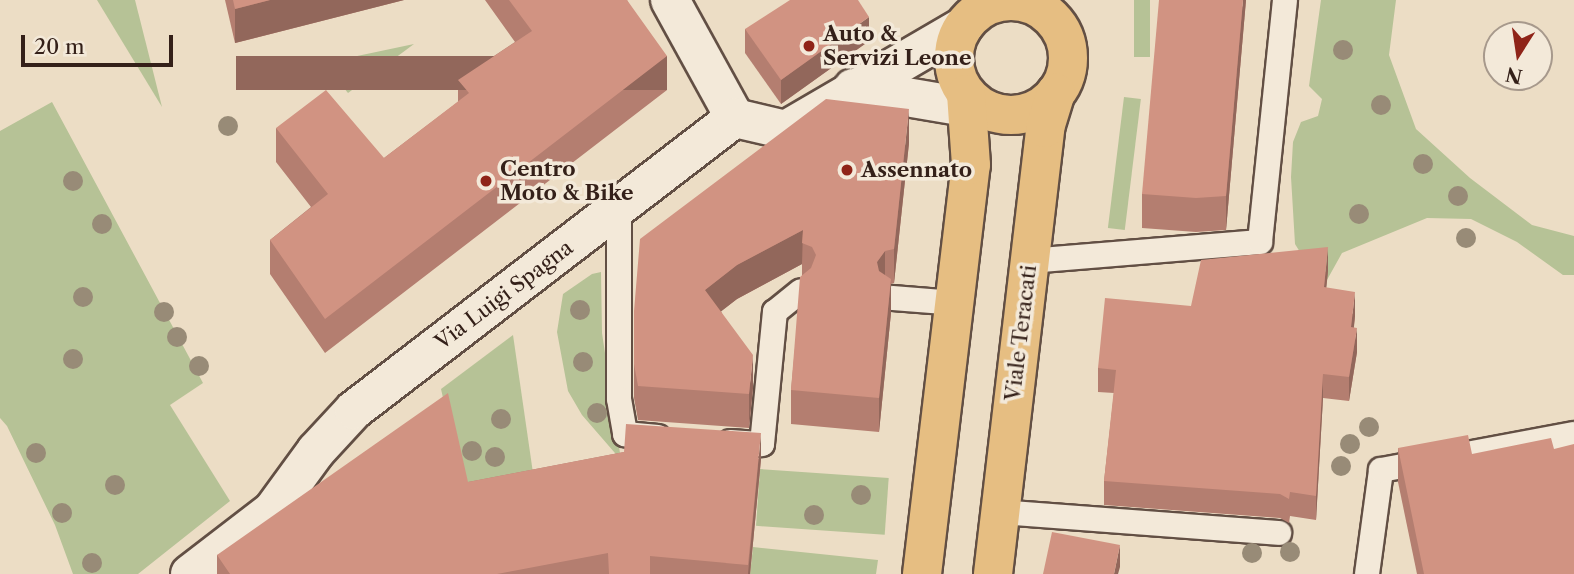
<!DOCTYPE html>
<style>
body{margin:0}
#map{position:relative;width:1574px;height:574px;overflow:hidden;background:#ecddc5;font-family:"Libre Caslon Text",serif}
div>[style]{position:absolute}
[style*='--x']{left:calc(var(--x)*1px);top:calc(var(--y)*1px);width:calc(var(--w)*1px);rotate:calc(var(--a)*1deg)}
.green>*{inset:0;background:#b6c296;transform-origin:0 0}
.roads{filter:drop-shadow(2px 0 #624f44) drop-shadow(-2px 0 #624f44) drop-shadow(0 2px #624f44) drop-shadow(0 -2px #624f44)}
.service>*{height:24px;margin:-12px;padding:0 12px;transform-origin:12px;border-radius:12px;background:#f3e9d9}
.tertiary>*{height:38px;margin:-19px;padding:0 19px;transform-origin:19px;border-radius:19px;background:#f3e9d9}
.primary>*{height:38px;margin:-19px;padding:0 19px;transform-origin:19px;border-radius:19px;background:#e6be82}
.primary>.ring{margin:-19px;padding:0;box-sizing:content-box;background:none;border:38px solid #e6be82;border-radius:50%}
.trees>*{width:20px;height:20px;margin:-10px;border-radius:50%;background:#988b77}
.wall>*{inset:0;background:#b47e70}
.shaded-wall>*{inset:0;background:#92675b;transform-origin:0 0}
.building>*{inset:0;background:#d19382}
.dots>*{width:19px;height:19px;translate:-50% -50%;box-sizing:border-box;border:4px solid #f3e9d9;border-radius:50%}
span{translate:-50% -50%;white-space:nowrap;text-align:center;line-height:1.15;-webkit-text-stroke:7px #f3e9d9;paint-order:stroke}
.poi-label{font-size:21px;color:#342019;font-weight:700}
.left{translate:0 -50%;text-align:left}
.street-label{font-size:21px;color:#342019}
.north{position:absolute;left:1483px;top:21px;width:70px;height:70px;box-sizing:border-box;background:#f3e9d9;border:2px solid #a7998c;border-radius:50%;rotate:192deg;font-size:19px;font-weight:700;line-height:28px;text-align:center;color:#342019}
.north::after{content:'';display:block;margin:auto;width:24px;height:32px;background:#8f2418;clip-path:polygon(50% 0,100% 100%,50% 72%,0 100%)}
.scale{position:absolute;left:21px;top:35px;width:152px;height:32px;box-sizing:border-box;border:4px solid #342019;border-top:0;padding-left:9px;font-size:21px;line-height:24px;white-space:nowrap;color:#342019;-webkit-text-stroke:5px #f3e9d9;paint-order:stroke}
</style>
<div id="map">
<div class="green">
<div style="clip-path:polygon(97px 0,135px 0,162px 107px)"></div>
<div style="left:1134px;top:0;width:16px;height:57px"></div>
<div style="clip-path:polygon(1321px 0,1396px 0,1389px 55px,1416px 129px,1470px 178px,1532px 225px,1574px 236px,1574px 275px,1563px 275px,1517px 242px,1471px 219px,1427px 218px,1342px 253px,1327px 280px,1313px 273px,1295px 244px,1291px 177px,1293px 142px,1301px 122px,1318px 116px,1322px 99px,1309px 86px)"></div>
<div style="clip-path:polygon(414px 44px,348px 93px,324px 63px)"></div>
<div style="left:1124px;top:97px;width:17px;height:132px;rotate:7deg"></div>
<div style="clip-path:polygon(52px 102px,203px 383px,170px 405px,230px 501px,138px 574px,73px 574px,55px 525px,7px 426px,0 418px,0 131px)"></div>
<div style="clip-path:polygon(601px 272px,602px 333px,621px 460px,582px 415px,568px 391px,557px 332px,563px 294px,592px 274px)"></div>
<div style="clip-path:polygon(513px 335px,533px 473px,463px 486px,441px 389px)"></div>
<div style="left:760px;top:469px;width:129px;height:57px;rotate:4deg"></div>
<div style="clip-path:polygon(753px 547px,878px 560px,876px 574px,750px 574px)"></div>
</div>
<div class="roads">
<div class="service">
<div style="--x:619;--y:207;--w:192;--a:90"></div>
<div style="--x:619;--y:399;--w:36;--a:80"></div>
<div style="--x:625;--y:434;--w:33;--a:5"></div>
<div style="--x:1029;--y:261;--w:232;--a:-4.7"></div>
<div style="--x:1260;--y:242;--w:243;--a:-84.1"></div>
<div style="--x:892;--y:298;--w:63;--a:4.5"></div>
<div style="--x:730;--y:442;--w:32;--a:4"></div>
<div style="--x:762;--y:444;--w:133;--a:-84.4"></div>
<div style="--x:775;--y:312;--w:33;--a:-39"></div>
<div style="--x:1000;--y:512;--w:280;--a:4.3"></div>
<div style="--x:1367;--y:574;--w:105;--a:-82.3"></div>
<div style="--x:1381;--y:470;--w:196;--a:-10.6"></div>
</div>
<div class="tertiary">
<div style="--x:670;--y:0;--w:135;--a:61.2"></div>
<div style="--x:853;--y:88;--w:138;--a:9.6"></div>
<div style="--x:190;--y:574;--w:105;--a:-37.6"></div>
<div style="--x:273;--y:510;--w:73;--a:-53.9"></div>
<div style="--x:316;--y:451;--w:56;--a:-47.2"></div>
<div style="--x:354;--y:410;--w:480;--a:-37.5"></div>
<div style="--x:735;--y:118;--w:52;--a:13.2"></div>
<div style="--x:786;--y:130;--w:206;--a:-30.3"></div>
</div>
<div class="primary">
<div class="ring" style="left:954px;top:1px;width:76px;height:76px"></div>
<div style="--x:922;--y:574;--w:412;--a:-83.2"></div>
<div style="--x:971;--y:165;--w:71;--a:-94"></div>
<div style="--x:993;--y:574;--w:449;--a:-83.3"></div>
<div style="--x:1045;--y:128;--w:37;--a:-73"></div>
</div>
</div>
<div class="trees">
<div style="left:1343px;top:50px"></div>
<div style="left:1381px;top:105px"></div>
<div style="left:228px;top:126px"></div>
<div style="left:1423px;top:164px"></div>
<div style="left:73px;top:181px"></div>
<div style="left:1458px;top:196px"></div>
<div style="left:1359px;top:214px"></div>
<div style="left:102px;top:224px"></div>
<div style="left:1466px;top:238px"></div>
<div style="left:83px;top:297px"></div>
<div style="left:580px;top:310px"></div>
<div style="left:164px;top:312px"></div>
<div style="left:177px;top:337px"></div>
<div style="left:73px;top:359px"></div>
<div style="left:583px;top:362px"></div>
<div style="left:199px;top:366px"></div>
<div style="left:597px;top:413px"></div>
<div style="left:501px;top:419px"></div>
<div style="left:1369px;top:427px"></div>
<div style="left:1350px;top:444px"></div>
<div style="left:472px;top:451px"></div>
<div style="left:36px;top:453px"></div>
<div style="left:495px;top:457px"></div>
<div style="left:1341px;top:466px"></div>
<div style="left:115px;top:485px"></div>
<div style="left:861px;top:495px"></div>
<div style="left:62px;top:513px"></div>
<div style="left:814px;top:515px"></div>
<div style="left:1290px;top:552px"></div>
<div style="left:1252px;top:553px"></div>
<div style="left:92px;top:563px"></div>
</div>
<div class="wall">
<div style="clip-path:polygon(225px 0,404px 0,235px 43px)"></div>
<div style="clip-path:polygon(485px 0,627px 0,667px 90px,325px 353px,270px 274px,270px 240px,311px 207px,276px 162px,276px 128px,384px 158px,458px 102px,458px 80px,515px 42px)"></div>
<div style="clip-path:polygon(1246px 0,1226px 230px,1196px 232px,1142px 228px,1142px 194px)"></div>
<div style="clip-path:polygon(745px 29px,869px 41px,781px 104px,745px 53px)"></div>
<div style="clip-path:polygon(909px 143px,894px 283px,891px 284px,891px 313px,879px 432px,791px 424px,791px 390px,802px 275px,802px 264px,737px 299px,721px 311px,753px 388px,749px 428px,638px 420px,634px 398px,634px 311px)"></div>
<div style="clip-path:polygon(1328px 271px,1326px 288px,1355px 316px,1354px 327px,1357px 352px,1349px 401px,1323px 398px,1316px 520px,1290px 516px,1289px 523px,1280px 518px,1104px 505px,1104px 481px,1114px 393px,1098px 392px,1098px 368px,1191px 306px)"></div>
<div style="clip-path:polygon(1398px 448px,1472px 454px,1574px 574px,1417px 574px,1398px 482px)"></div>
<div style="clip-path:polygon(624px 452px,761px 459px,750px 574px,217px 574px,217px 555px,468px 482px)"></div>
</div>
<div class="shaded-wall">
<div style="clip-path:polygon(270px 0,404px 0,235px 43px,235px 9px)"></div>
<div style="clip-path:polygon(1243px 0,1246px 0,1226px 230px,1226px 196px)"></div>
<div style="clip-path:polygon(869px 17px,869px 41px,781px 104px,781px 80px)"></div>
<div style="left:667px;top:56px;width:34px;height:431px;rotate:90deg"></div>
<div style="clip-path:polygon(909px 109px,909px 143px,894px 283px,894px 249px)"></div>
<div style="clip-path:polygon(803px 230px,802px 264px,737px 299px,705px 324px,705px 290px,737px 265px)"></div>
<div style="clip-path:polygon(1328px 247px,1328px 271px,1324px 311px,1324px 287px)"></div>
<div style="clip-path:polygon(885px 251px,885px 285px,877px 296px,877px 262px)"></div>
<div style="clip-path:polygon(891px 279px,891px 313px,879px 432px,879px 398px)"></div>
<div style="clip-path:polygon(1355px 292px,1355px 316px,1351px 351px,1351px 327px)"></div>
<div style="clip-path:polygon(1357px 328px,1357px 352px,1349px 401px,1349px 377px)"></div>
<div style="clip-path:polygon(753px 355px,753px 388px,749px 428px,749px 394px)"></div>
<div style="clip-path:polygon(1323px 374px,1323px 398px,1316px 520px,1316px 496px)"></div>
<div style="clip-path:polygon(761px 433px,761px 459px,750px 574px,748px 574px)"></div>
<div style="clip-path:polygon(1120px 545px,1120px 567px,1118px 574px,1114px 574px)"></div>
</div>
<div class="building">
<div style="clip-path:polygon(233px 0,270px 0,235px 9px)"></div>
<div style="clip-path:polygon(509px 0,627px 0,667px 56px,325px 319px,270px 240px,328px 194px,276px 128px,326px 90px,384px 158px,469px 93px,458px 80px,532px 31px)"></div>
<div style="clip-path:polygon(790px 0,858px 0,869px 17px,781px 80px,745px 29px)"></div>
<div style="clip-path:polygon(1159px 0,1243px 0,1226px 196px,1196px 198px,1142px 194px)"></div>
<div style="clip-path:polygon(826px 99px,909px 109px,894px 249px,885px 251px,877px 262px,879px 271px,891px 279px,879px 398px,791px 390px,800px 277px,811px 268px,816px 255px,812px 247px,802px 243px,803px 230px,737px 265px,705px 290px,753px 355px,749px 394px,638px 386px,634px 364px,634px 311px,640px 239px)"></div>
<div style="clip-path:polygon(1328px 247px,1324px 287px,1355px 292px,1351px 327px,1357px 328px,1349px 377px,1323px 374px,1316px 496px,1290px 492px,1289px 499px,1280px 494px,1104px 481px,1116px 370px,1098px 368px,1105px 298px,1191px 306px,1201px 260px)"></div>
<div style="clip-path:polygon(448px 393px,468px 482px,624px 452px,626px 424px,761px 433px,748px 565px,650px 556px,650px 574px,609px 574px,608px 553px,497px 574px,230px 574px,217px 555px)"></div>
<div style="clip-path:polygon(1468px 435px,1472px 454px,1551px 438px,1554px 449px,1574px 444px,1574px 574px,1424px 574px,1398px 448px)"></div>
<div style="clip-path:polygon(1052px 532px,1120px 545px,1114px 574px,1043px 574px)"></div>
</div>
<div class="dots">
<div style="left:809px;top:46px;background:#8f2418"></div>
<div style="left:847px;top:170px;background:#8f2418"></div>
<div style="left:486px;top:181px;background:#8f2418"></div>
</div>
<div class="poi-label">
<span class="left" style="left:823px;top:46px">Auto &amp;<br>Servizi Leone</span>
<span class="left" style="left:500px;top:181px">Centro<br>Moto &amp; Bike</span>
<span class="left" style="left:861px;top:170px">Assennato</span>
</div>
<div class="street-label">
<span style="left:504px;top:295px;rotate:-37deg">Via Luigi Spagna</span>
<span style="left:1021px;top:333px;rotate:-83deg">Viale Teracati</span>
</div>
<div class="north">N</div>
<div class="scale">20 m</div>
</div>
